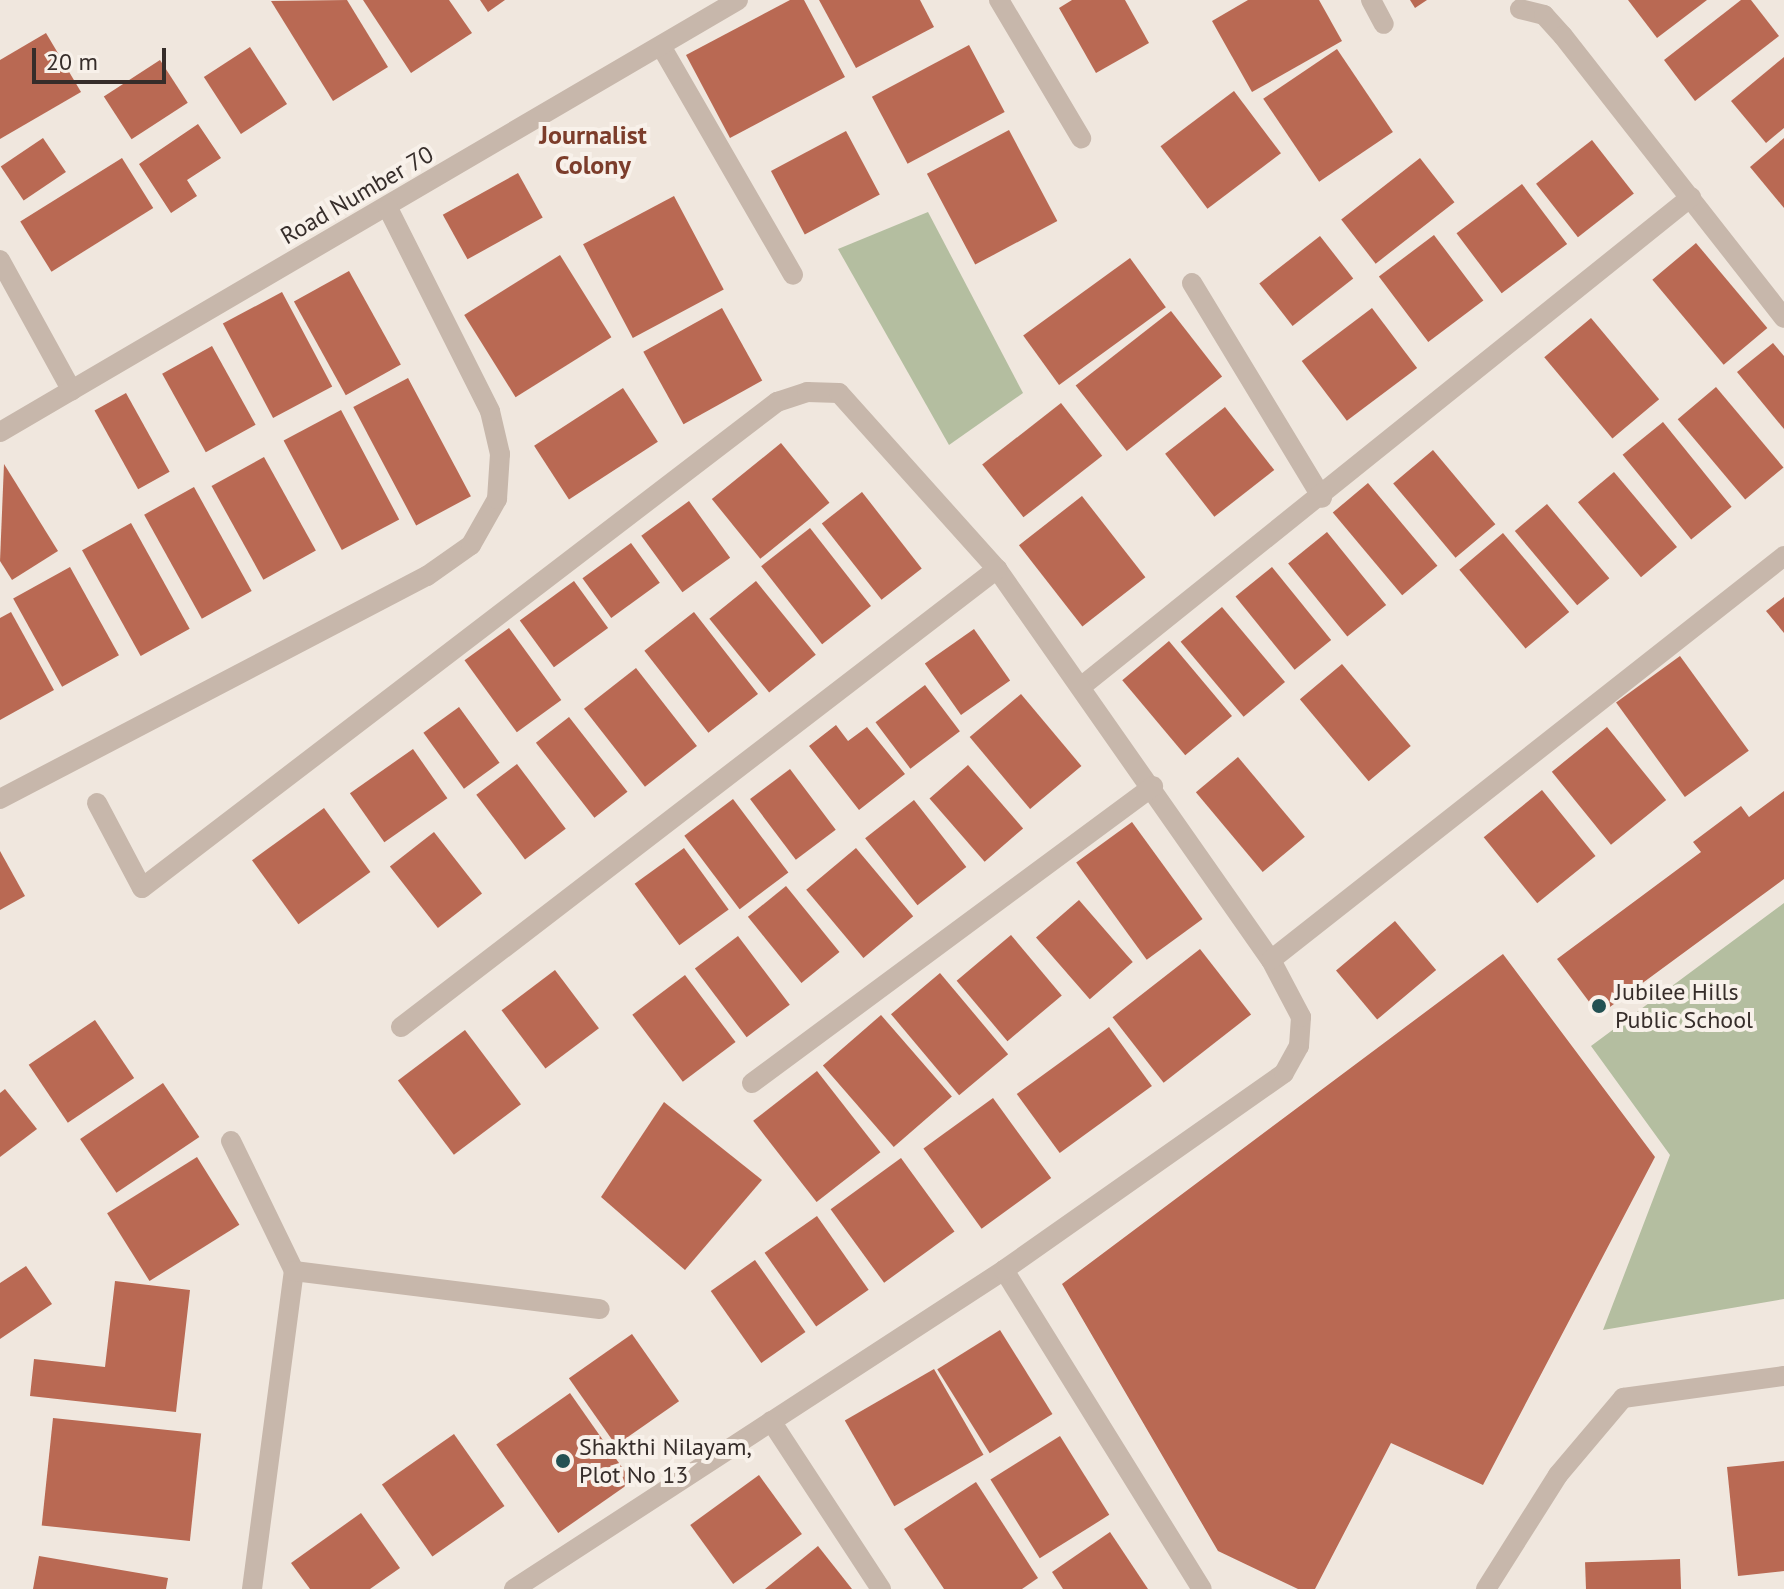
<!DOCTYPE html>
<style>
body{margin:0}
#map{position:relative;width:1784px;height:1589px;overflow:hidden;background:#f0e7de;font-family:"PT Sans",sans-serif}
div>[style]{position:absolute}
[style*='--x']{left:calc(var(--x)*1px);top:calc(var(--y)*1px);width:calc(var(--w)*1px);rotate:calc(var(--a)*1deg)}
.green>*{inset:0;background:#b4bea0}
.building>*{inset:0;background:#b96953;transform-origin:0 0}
.minor>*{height:20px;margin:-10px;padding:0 10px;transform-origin:10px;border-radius:10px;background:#c7b7ab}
.dots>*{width:22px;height:22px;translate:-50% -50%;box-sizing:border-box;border:4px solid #f8f1ea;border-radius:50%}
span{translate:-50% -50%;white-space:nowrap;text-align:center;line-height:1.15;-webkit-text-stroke:8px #f8f1ea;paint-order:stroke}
.street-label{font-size:24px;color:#362d2a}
.poi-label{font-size:24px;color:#362d2a}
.left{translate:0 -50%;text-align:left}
.neighbourhood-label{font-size:26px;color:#7c3d2b;font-weight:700}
.scale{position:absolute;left:32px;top:48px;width:134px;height:36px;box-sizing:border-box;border:4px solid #362d2a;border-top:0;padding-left:10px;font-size:24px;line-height:28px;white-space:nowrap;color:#362d2a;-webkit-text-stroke:6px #f8f1ea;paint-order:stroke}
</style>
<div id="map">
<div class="green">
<div style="clip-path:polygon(928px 212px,1023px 393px,949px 445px,838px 249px)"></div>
<div style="clip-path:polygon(1784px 903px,1784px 1299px,1603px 1330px,1670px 1155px,1591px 1046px)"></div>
</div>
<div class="building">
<div style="clip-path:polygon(347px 0,388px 67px,333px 101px,271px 1px)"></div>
<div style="clip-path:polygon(363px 0,449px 0,472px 33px,411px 73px)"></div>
<div style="clip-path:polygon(480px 0,505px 0,488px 12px)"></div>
<div style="clip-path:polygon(790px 0,804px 0,845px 77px,730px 138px,686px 55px)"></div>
<div style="clip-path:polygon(819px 0,920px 0,934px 27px,856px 68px)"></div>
<div style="clip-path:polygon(1072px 0,1125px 0,1149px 43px,1096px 73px,1059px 8px)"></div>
<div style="clip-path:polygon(1248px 0,1319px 0,1342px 41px,1252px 92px,1212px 21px)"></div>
<div style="clip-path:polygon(1410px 0,1427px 0,1415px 8px)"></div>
<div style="clip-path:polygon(1628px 0,1707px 0,1657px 38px)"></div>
<div style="clip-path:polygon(1741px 0,1751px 0,1779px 36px,1695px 101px,1664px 60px)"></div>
<div style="clip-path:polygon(46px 33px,81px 92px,0 139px,0 60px)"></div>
<div style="left:969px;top:45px;width:76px;height:110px;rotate:62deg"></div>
<div style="left:250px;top:47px;width:68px;height:55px;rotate:57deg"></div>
<div style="left:1337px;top:49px;width:100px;height:89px;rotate:56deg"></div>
<div style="clip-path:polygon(1784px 57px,1784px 128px,1766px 143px,1731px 101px)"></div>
<div style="left:160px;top:60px;width:51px;height:67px;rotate:57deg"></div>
<div style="left:1234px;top:91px;width:78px;height:92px;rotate:53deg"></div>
<div style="clip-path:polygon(198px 124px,221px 158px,187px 180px,197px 196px,171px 213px,139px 164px)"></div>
<div style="left:1009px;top:130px;width:103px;height:93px;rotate:62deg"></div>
<div style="left:846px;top:131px;width:72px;height:85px;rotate:62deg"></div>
<div style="left:43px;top:138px;width:41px;height:51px;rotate:56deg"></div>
<div style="clip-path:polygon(1784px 138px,1784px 208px,1750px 167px)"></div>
<div style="left:1592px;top:140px;width:68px;height:71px;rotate:52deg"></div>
<div style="left:122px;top:158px;width:59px;height:120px;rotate:58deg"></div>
<div style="left:1420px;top:158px;width:56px;height:100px;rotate:52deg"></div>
<div style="left:518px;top:173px;width:51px;height:86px;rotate:61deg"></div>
<div style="left:1522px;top:184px;width:75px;height:82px;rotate:53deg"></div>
<div style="left:674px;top:196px;width:106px;height:103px;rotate:62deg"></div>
<div style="left:1434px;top:235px;width:82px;height:69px;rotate:53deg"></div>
<div style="left:1320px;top:236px;width:54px;height:77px;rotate:52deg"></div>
<div style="left:1696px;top:243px;width:111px;height:57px;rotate:50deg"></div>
<div style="left:560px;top:255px;width:97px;height:113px;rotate:58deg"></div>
<div style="left:1130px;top:258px;width:61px;height:132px;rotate:54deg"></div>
<div style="left:349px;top:271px;width:107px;height:63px;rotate:61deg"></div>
<div style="left:282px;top:292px;width:107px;height:67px;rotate:62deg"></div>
<div style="left:722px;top:308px;width:83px;height:90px;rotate:61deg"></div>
<div style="left:1372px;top:308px;width:75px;height:88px;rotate:53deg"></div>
<div style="left:1171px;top:311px;width:83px;height:121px;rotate:52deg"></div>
<div style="left:1591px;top:318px;width:106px;height:61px;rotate:50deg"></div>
<div style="clip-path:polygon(1773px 343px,1784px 356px,1784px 429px,1737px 372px)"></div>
<div style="left:212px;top:346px;width:90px;height:57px;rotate:61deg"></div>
<div style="left:408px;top:378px;width:134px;height:62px;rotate:62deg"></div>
<div style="left:1716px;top:387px;width:105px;height:50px;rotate:50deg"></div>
<div style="left:623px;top:388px;width:64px;height:106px;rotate:57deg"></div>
<div style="left:126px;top:393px;width:90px;height:36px;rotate:61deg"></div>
<div style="left:1061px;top:403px;width:67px;height:100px;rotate:52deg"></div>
<div style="left:1225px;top:407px;width:80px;height:76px;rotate:52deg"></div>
<div style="left:341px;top:410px;width:124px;height:65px;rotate:62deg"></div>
<div style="left:1663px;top:422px;width:109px;height:52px;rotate:51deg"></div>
<div style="left:781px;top:443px;width:77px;height:89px;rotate:51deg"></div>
<div style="left:1433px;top:450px;width:97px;height:52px;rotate:50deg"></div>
<div style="left:264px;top:457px;width:107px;height:60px;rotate:61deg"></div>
<div style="clip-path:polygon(4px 464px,58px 551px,12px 580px,0 561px)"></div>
<div style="left:1614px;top:472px;width:98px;height:47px;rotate:50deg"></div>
<div style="left:1368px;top:483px;width:108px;height:46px;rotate:50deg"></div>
<div style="left:194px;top:487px;width:119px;height:57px;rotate:61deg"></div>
<div style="left:862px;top:492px;width:97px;height:51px;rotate:52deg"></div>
<div style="left:1082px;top:496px;width:103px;height:80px;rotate:52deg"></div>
<div style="left:689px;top:501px;width:70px;height:59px;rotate:54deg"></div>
<div style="left:1547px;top:504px;width:97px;height:42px;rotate:50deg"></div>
<div style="left:131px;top:523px;width:121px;height:56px;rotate:61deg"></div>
<div style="left:810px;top:528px;width:99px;height:62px;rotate:52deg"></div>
<div style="left:1327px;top:532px;width:94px;height:50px;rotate:51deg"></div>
<div style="left:1503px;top:533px;width:103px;height:57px;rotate:50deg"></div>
<div style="left:631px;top:543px;width:49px;height:60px;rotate:54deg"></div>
<div style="left:70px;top:567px;width:101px;height:65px;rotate:61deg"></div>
<div style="left:1272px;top:567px;width:94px;height:47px;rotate:51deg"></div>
<div style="left:574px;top:581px;width:58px;height:67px;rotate:54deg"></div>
<div style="left:756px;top:581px;width:95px;height:60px;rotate:51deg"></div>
<div style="clip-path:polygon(1784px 597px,1784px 633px,1766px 611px)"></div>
<div style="left:1222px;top:607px;width:98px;height:54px;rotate:50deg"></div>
<div style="clip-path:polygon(11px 612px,54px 690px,0 720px,0 618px)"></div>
<div style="left:694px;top:612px;width:104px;height:63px;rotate:52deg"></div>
<div style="left:509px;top:628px;width:89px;height:55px;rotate:54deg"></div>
<div style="left:974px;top:629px;width:63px;height:60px;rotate:55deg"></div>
<div style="left:1169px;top:641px;width:98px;height:61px;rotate:50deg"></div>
<div style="left:1680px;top:656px;width:117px;height:79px;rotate:54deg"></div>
<div style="left:1342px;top:664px;width:107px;height:55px;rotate:50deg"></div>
<div style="left:636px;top:668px;width:99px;height:66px;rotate:52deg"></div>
<div style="left:925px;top:685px;width:58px;height:62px;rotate:53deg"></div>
<div style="left:1021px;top:694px;width:94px;height:67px;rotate:50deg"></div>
<div style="left:459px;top:707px;width:69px;height:44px;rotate:54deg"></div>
<div style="left:569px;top:717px;width:95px;height:42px;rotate:52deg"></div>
<div style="clip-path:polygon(836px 725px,848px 741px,867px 727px,905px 774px,859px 810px,809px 746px)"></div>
<div style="left:1607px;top:727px;width:94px;height:71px;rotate:51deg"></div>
<div style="left:413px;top:749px;width:60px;height:77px;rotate:55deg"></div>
<div style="left:1238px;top:757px;width:104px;height:55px;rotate:50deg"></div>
<div style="left:517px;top:764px;width:81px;height:51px;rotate:53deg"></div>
<div style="left:968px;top:765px;width:84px;height:51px;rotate:49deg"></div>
<div style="left:790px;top:769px;width:76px;height:50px;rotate:53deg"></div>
<div style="left:1542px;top:790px;width:85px;height:75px;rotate:51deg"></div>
<div style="clip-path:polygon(1784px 791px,1784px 879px,1599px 1015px,1557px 959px,1701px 852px,1693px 842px,1741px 806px,1749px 817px)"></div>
<div style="left:733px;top:799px;width:92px;height:61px;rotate:53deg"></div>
<div style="left:914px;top:800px;width:85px;height:62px;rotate:52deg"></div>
<div style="left:324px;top:808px;width:79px;height:89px;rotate:54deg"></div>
<div style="left:1132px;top:822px;width:120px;height:69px;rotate:54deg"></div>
<div style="left:434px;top:832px;width:78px;height:56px;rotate:52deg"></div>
<div style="left:684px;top:848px;width:76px;height:61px;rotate:54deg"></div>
<div style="left:856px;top:848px;width:89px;height:65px;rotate:50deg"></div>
<div style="clip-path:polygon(0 851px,25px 896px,0 910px)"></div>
<div style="left:786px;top:886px;width:85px;height:49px;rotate:51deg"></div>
<div style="left:1079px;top:900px;width:82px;height:57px;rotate:49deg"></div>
<div style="left:1395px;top:921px;width:64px;height:77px;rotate:50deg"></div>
<div style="left:1011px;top:935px;width:79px;height:71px;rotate:50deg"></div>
<div style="left:738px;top:936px;width:86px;height:54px;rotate:53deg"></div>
<div style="left:1200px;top:949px;width:83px;height:111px;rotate:52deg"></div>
<div style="clip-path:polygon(1503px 954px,1655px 1157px,1483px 1485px,1391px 1443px,1315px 1589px,1298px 1589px,1218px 1551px,1062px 1284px)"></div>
<div style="left:555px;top:970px;width:73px;height:67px;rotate:53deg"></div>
<div style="left:940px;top:973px;width:106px;height:64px;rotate:50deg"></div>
<div style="left:685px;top:975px;width:84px;height:66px;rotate:53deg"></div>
<div style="left:881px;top:1015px;width:108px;height:77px;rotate:49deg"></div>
<div style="left:95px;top:1020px;width:70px;height:80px;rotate:56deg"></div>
<div style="left:1109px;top:1027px;width:73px;height:114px;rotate:54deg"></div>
<div style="left:465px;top:1030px;width:93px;height:84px;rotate:53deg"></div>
<div style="left:817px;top:1071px;width:103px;height:81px;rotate:52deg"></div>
<div style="left:163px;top:1083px;width:65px;height:100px;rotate:56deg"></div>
<div style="clip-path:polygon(5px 1089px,37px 1129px,0 1157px,0 1093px)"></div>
<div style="left:993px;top:1098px;width:99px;height:86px;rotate:54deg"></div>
<div style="clip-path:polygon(664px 1102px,762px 1180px,685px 1270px,601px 1197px)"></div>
<div style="left:197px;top:1157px;width:80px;height:106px;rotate:58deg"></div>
<div style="left:901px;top:1158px;width:91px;height:87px;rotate:54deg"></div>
<div style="left:817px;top:1216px;width:90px;height:64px;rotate:55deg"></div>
<div style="left:755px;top:1260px;width:88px;height:54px;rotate:55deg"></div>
<div style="clip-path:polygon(26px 1266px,52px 1304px,0 1339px,0 1283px)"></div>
<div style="clip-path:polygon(115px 1281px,190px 1290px,176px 1412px,30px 1396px,34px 1359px,105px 1367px)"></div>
<div style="left:1000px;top:1330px;width:99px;height:74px;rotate:58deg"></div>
<div style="left:632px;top:1334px;width:82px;height:77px;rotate:55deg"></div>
<div style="left:934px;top:1369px;width:99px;height:103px;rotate:60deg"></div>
<div style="left:570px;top:1393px;width:108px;height:90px;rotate:55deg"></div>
<div style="left:53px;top:1418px;width:149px;height:108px;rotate:6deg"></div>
<div style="left:454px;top:1434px;width:88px;height:88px;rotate:55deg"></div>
<div style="left:1060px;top:1436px;width:93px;height:82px;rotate:58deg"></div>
<div style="clip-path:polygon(1784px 1461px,1784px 1571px,1738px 1576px,1727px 1467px)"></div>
<div style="left:759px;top:1475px;width:73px;height:85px;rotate:54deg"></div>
<div style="clip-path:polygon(976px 1482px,1038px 1578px,1022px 1589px,944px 1589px,904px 1529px)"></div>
<div style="clip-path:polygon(361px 1513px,400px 1568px,370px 1589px,310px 1589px,291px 1563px)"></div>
<div style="clip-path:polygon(1110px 1532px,1148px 1589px,1063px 1589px,1052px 1572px)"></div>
<div style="clip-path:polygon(818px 1546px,852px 1589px,765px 1589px)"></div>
<div style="clip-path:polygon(39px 1556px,168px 1578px,166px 1589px,33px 1589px)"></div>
<div style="left:1680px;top:1559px;width:30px;height:95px;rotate:88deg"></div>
</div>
<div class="minor">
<div style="--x:999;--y:0;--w:161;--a:59.3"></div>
<div style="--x:1371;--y:0;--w:27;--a:62"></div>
<div style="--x:1520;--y:9;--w:25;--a:14"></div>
<div style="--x:1544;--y:15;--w:28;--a:48"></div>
<div style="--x:1563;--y:36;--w:358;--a:51.9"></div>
<div style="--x:661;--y:46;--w:264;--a:60"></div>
<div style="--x:0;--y:260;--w:149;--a:61.2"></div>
<div style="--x:1192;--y:283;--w:251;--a:58.8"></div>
<div style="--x:0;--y:432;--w:855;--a:-30.34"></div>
<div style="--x:1082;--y:686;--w:781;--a:-38.76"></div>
<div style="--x:0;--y:799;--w:482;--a:-27.6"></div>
<div style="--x:427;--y:576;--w:54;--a:-35.2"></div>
<div style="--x:471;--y:545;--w:53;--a:-60.5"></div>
<div style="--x:497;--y:499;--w:45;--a:-86.2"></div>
<div style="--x:500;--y:454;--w:44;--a:-103.1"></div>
<div style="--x:490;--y:411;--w:227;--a:-116.7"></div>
<div style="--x:97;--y:803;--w:96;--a:62.1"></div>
<div style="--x:142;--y:888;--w:800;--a:-37.43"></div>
<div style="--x:777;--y:402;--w:32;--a:-18"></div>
<div style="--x:807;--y:392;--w:32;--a:2"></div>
<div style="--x:839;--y:393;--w:237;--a:48.1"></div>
<div style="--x:997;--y:569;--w:477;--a:55"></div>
<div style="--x:401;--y:1027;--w:752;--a:-37.54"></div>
<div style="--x:752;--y:1083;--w:499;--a:-36.5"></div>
<div style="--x:231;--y:1141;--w:144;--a:64.1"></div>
<div style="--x:1004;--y:1270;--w:375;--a:58.2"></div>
<div style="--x:771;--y:1421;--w:201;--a:56.8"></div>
<div style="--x:252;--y:1589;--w:321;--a:-82.5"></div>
<div style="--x:294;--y:1271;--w:308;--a:7.1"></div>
<div style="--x:514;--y:1589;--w:585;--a:-33.06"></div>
<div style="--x:1004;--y:1270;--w:342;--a:-35.1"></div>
<div style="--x:1284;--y:1073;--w:31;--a:-61"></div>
<div style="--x:1299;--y:1046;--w:29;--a:-86"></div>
<div style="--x:1301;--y:1017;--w:64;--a:-117.8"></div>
<div style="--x:1271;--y:960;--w:653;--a:-38.22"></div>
<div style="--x:1486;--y:1589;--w:135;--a:-57.7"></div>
<div style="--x:1558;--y:1475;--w:101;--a:-49.8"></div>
<div style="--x:1623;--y:1398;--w:162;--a:-7.8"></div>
</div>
<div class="dots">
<div style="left:1599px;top:1006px;background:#235153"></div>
<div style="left:563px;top:1461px;background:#235153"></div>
</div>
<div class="street-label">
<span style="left:357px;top:195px;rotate:-30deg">Road Number 70</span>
</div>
<div class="poi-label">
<span class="left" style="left:1615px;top:1006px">Jubilee Hills<br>Public School</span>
<span class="left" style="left:579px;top:1461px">Shakthi Nilayam,<br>Plot No 13</span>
</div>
<div class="neighbourhood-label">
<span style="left:593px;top:150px">Journalist<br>Colony</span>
</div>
<div class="scale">20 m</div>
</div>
